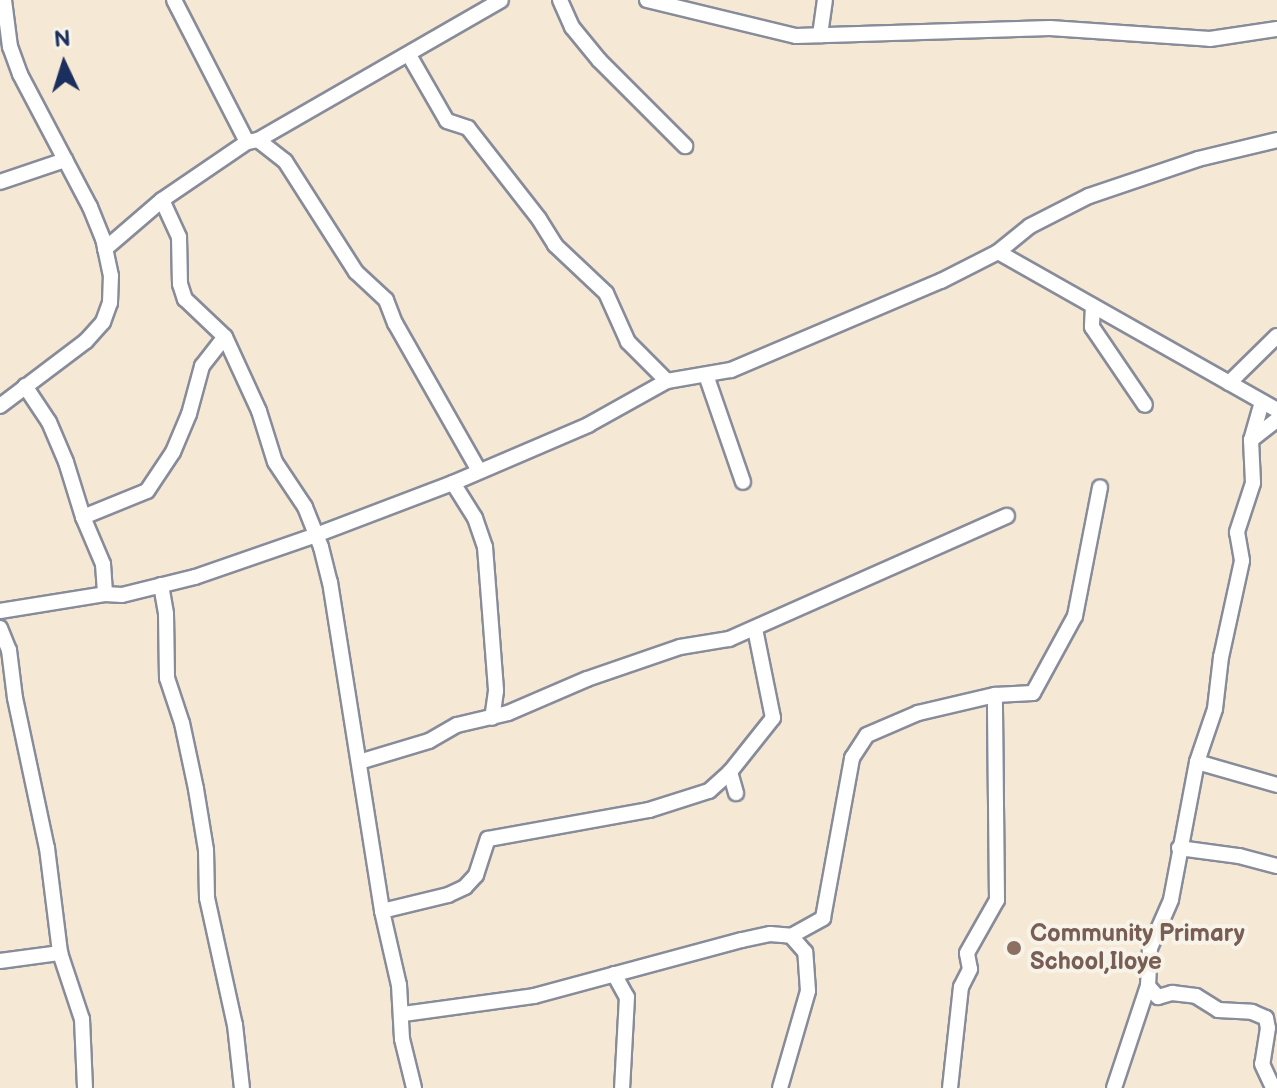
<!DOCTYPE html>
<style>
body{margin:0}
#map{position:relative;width:1277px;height:1088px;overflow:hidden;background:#f5e9d5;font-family:"Balsamiq Sans",sans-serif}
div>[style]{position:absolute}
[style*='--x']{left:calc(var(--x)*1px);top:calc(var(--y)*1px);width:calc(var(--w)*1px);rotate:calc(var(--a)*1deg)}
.roads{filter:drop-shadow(2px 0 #888c9a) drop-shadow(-2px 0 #888c9a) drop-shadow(0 2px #888c9a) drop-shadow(0 -2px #888c9a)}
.street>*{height:14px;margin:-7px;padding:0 7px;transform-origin:7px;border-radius:7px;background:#fff}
.dots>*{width:22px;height:22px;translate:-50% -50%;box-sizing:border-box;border:4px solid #f7f3e8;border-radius:50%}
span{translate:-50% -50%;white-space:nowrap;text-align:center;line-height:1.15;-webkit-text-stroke:8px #f7f3e8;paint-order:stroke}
.education-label{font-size:24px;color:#785e54;font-weight:700}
.left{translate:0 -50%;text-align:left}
.north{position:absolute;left:24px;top:24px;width:80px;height:80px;-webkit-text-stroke:6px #f7f3e8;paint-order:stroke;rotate:356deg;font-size:22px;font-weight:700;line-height:32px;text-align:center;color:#1b2f5e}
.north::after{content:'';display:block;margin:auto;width:28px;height:36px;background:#1b2f5e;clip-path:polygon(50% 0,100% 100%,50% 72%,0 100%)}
</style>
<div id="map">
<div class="roads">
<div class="street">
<div style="--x:174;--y:0;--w:160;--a:62.8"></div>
<div style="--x:560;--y:0;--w:30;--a:66"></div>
<div style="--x:572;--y:27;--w:43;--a:50.7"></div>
<div style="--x:599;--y:60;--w:122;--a:45"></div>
<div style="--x:647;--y:0;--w:153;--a:13.6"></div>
<div style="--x:796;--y:36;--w:254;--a:-1.8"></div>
<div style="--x:1050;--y:28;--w:160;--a:3.9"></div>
<div style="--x:1210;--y:39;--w:68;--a:-8.5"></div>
<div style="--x:820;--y:35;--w:35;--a:-82"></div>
<div style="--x:409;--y:55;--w:76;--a:60.1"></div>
<div style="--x:447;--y:121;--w:22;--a:18"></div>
<div style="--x:468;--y:128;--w:115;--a:52"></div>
<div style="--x:539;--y:219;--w:31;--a:58"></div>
<div style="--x:555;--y:245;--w:70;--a:43.3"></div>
<div style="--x:606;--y:293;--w:54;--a:65.8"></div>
<div style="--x:628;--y:342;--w:55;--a:45"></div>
<div style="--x:258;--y:140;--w:34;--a:38"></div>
<div style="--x:285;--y:161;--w:132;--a:57.4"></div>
<div style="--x:356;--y:272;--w:41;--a:43"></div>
<div style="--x:386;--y:300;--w:25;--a:69"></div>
<div style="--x:395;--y:323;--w:170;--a:60.4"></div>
<div style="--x:0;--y:182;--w:69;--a:-18.7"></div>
<div style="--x:162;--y:200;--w:41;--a:65.3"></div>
<div style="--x:179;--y:237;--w:47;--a:88.8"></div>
<div style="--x:180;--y:284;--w:16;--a:72"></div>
<div style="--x:185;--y:299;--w:55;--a:43.5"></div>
<div style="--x:225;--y:337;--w:81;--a:65.3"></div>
<div style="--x:259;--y:411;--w:53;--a:72.6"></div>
<div style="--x:275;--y:462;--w:54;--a:56.3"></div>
<div style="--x:305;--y:507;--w:43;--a:68.2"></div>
<div style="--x:321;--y:547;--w:36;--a:76"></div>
<div style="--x:330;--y:582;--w:333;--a:81"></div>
<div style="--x:382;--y:911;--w:76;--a:77.1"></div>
<div style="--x:399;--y:985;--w:54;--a:86.8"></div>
<div style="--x:402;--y:1039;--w:50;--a:76.2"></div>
<div style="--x:105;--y:249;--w:75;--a:-40.7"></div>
<div style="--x:162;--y:200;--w:103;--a:-34.3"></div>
<div style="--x:247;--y:142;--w:11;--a:-10"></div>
<div style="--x:258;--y:140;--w:280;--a:-29.9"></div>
<div style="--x:998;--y:252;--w:321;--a:29.5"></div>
<div style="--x:1093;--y:306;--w:21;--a:93"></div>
<div style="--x:1092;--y:327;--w:94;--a:55.8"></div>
<div style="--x:706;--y:375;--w:113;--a:70.9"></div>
<div style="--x:1229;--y:383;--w:67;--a:-44.4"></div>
<div style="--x:25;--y:386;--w:43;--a:56.3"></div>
<div style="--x:49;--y:422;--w:43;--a:67"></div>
<div style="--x:66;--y:462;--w:58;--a:72.8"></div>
<div style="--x:83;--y:517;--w:51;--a:66.9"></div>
<div style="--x:103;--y:564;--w:30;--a:86"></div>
<div style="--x:1262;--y:402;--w:40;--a:106"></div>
<div style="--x:1251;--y:440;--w:43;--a:87.3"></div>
<div style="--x:1253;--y:483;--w:52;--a:108.1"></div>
<div style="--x:1237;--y:532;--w:29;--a:80"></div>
<div style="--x:1242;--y:561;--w:98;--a:102.3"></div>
<div style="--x:1221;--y:657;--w:52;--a:96.6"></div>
<div style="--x:1215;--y:709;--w:56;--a:108.8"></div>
<div style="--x:1197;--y:762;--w:140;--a:100.7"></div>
<div style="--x:1171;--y:900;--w:52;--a:113.6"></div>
<div style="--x:1150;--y:948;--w:38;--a:93"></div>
<div style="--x:1148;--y:986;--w:15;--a:48"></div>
<div style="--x:1158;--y:997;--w:15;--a:-16"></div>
<div style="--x:1172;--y:993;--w:24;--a:7"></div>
<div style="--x:1196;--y:996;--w:26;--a:32"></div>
<div style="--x:1218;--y:1010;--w:34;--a:3"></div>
<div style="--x:1252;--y:1012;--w:15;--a:23"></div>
<div style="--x:1266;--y:1018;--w:10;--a:79"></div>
<div style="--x:1268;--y:1028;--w:36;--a:99"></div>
<div style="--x:1262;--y:1064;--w:26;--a:65"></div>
<div style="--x:0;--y:406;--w:108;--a:-37.1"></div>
<div style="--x:86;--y:341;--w:25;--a:-48"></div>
<div style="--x:103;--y:322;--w:20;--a:-70"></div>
<div style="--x:110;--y:303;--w:27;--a:-88"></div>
<div style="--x:111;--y:276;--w:38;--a:-102"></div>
<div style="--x:103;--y:239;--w:35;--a:-112"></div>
<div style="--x:90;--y:207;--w:150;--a:-117.8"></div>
<div style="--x:20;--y:74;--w:29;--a:-110"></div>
<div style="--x:10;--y:47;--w:47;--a:-97.3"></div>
<div style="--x:1251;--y:440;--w:33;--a:-38"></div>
<div style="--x:453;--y:483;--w:41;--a:57.8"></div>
<div style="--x:475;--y:518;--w:31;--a:71"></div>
<div style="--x:485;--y:547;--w:144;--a:85.6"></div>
<div style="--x:496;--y:691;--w:27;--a:98"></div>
<div style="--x:83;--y:517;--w:69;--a:-22.1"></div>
<div style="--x:147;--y:491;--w:47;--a:-56.3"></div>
<div style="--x:173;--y:452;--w:41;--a:-67.2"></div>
<div style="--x:189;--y:414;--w:50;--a:-74.8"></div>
<div style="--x:202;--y:366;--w:37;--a:-52"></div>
<div style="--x:161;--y:585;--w:29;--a:80"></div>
<div style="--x:166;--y:614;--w:64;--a:89.1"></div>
<div style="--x:167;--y:678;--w:47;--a:71.6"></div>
<div style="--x:182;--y:723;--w:67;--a:78"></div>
<div style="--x:196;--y:789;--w:62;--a:80.7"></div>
<div style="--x:206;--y:850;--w:48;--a:88.8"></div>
<div style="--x:207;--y:898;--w:130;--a:77.6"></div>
<div style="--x:235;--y:1025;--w:63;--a:83.7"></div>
<div style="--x:0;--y:611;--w:106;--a:-9.2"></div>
<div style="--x:105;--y:594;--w:17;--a:3"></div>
<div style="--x:122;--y:595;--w:75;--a:-13.9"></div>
<div style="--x:195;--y:577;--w:128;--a:-19.1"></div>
<div style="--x:316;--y:535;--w:147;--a:-20.8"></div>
<div style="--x:453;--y:483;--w:147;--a:-23.2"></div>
<div style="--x:588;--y:425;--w:90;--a:-29.1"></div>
<div style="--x:667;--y:381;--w:65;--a:-9.8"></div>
<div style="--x:731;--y:370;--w:228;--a:-23"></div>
<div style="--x:941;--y:281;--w:64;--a:-27"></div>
<div style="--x:998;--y:252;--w:41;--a:-39.1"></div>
<div style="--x:1030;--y:226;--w:66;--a:-27"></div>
<div style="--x:1089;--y:196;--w:115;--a:-18.7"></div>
<div style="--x:1198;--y:159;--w:81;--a:-13.5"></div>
<div style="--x:0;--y:628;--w:24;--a:68"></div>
<div style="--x:9;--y:650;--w:48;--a:82.9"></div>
<div style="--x:15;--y:698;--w:153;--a:78"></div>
<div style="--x:47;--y:848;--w:106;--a:82.9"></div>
<div style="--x:60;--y:953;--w:70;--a:71.6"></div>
<div style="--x:82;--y:1019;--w:69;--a:87.5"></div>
<div style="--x:359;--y:762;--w:73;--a:-16.7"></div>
<div style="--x:429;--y:741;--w:32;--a:-30"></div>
<div style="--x:457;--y:725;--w:52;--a:-13.2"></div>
<div style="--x:508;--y:713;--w:86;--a:-23.3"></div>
<div style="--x:587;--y:679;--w:98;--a:-19"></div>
<div style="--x:680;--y:647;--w:50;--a:-9.3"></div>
<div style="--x:729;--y:639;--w:304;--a:-23.9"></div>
<div style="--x:1197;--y:762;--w:83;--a:16"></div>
<div style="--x:730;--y:772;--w:22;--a:74"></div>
<div style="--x:1179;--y:848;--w:61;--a:7.6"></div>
<div style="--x:1239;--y:856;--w:39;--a:15"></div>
<div style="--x:382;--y:911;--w:68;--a:-13.6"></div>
<div style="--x:448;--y:895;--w:19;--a:-25"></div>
<div style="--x:465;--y:887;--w:16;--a:-47"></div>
<div style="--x:476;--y:875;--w:38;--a:-72"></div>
<div style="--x:488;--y:839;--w:164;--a:-10.2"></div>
<div style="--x:649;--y:810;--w:63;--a:-17.6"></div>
<div style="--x:709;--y:791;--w:28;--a:-42"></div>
<div style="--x:730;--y:772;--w:69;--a:-51.5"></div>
<div style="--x:773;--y:718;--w:91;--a:-101.4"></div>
<div style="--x:0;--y:961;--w:61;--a:-7.6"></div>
<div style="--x:614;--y:974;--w:26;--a:61"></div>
<div style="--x:627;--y:997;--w:91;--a:93.1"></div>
<div style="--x:403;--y:1014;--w:132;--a:-7.8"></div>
<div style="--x:534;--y:996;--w:215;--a:-15.1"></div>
<div style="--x:742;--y:940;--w:29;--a:-12"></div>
<div style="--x:770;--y:934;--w:21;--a:5"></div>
<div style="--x:791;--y:936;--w:37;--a:-29"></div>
<div style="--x:823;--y:918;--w:163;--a:-79.7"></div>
<div style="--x:852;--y:758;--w:27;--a:-57"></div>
<div style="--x:867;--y:735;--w:56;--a:-23.3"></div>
<div style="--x:918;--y:713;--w:79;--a:-13.2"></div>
<div style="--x:780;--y:1088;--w:101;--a:-73.9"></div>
<div style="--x:808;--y:991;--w:39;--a:-94"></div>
<div style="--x:805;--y:952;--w:21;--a:-131"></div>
<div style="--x:950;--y:1088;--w:102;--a:-83.8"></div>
<div style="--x:961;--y:987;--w:20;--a:-63"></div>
<div style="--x:970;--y:969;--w:16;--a:-101"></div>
<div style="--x:967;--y:953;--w:61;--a:-60.5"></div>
<div style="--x:997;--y:900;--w:205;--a:-90.6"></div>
<div style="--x:995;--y:695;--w:38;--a:-3"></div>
<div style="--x:1033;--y:693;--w:88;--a:-61.4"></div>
<div style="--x:1075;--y:616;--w:131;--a:-79"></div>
<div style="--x:1114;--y:1088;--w:108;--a:-71.6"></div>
</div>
</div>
<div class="dots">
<div style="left:1014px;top:948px;background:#8d6e63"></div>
</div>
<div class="education-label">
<span class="left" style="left:1030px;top:948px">Community Primary<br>School,Iloye</span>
</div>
<div class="north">N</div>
</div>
